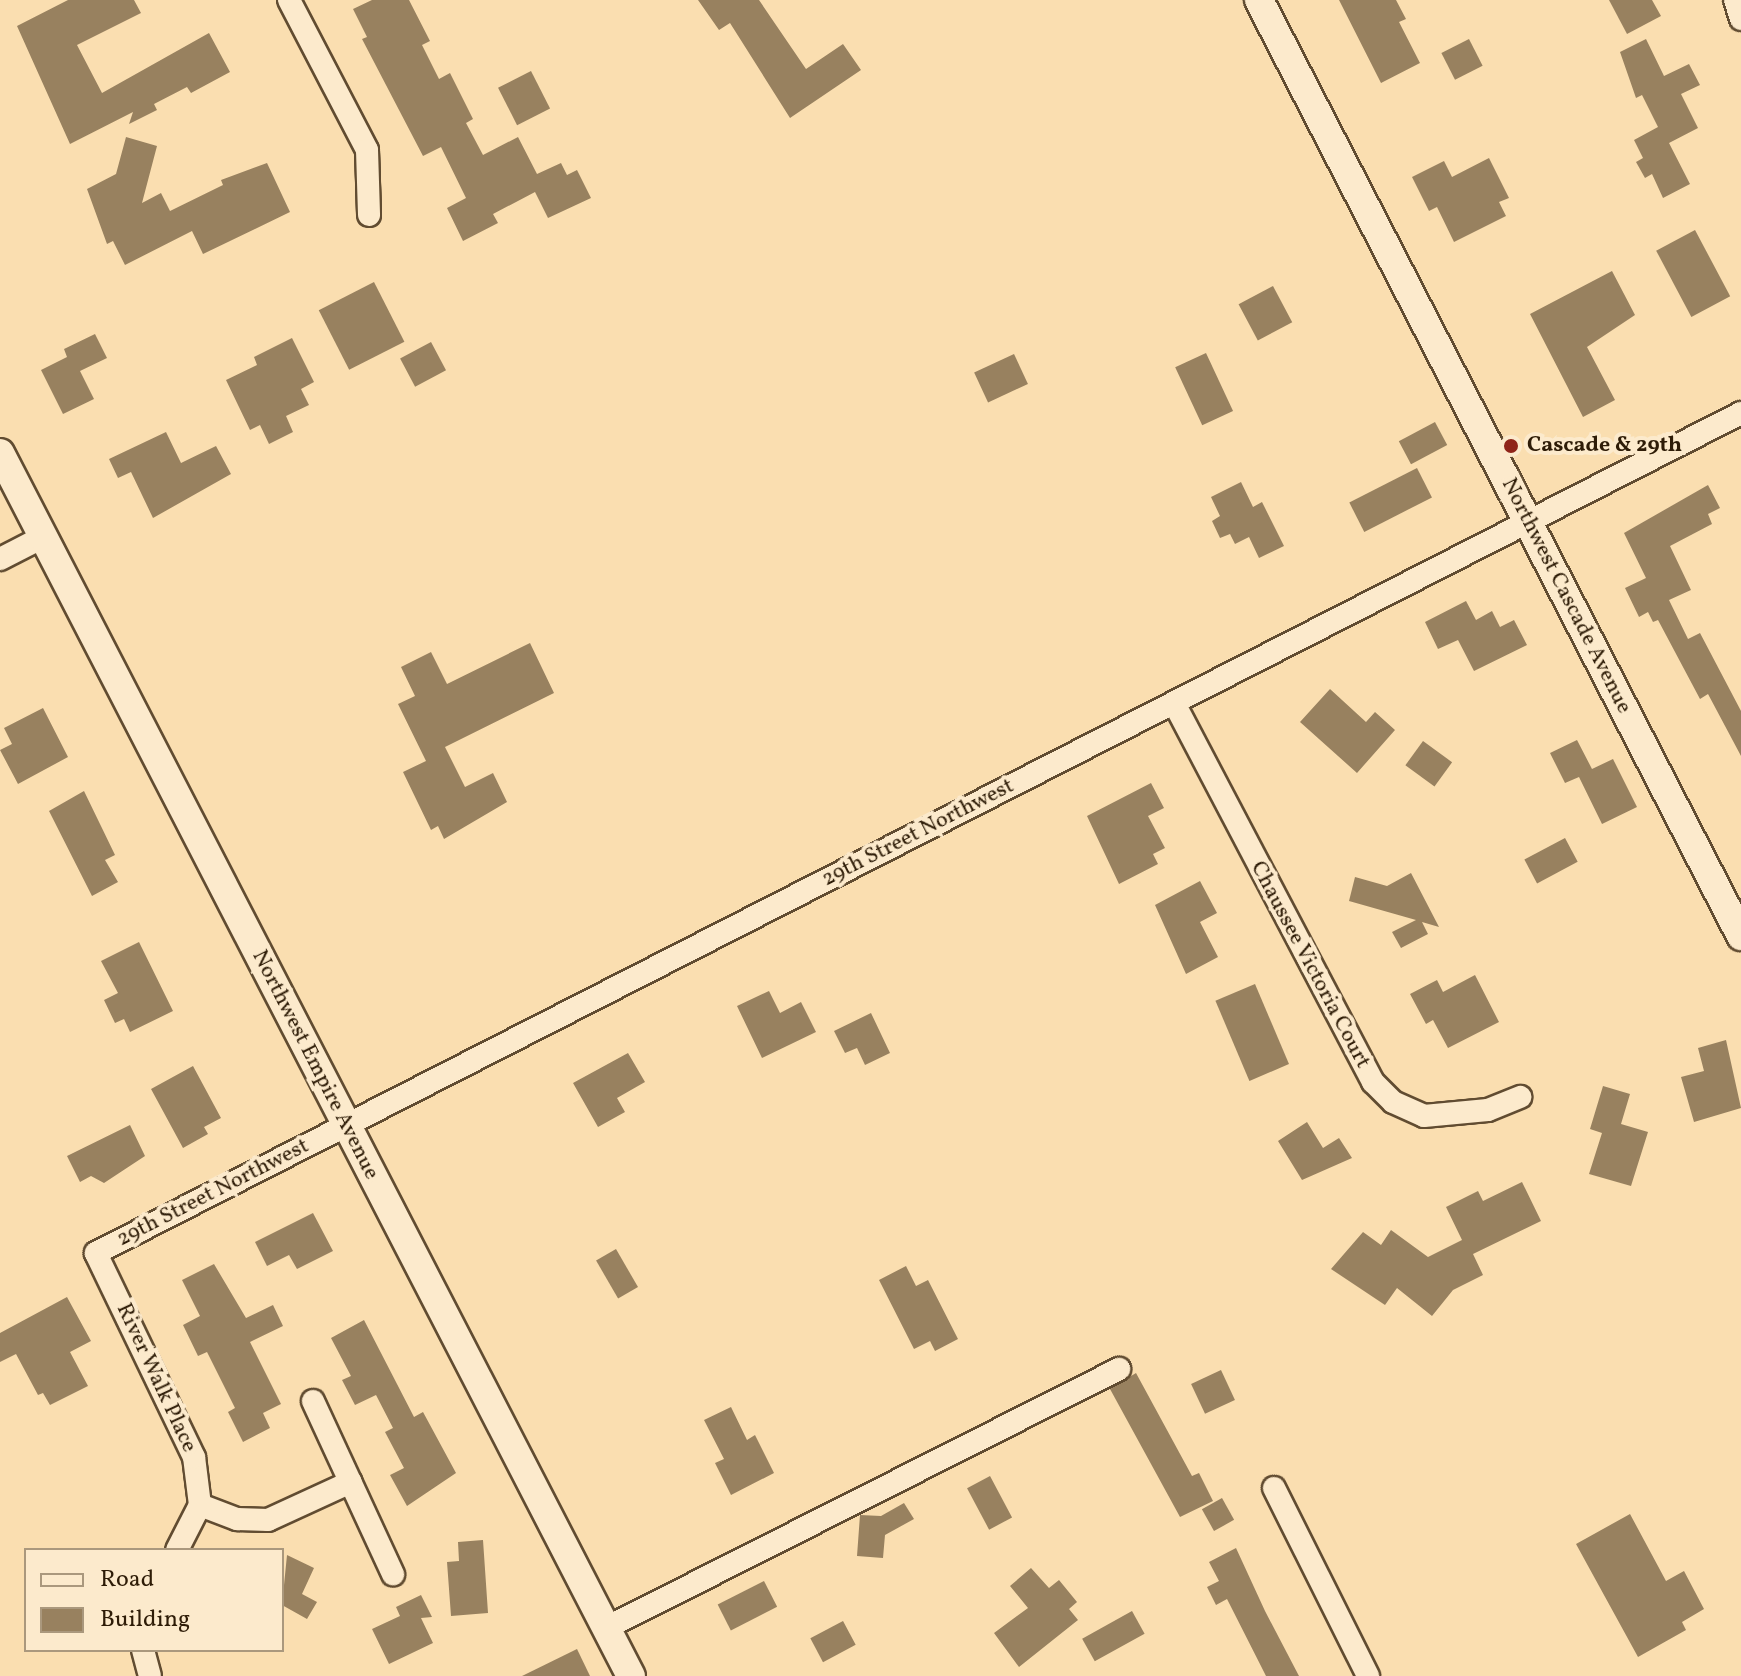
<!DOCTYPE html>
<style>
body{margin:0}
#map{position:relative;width:1741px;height:1676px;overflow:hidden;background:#fadeb0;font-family:Vollkorn,serif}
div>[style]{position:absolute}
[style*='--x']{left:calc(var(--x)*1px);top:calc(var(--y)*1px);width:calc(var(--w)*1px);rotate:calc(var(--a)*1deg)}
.building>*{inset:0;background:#98815f;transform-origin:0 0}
.roads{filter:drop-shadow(2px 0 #614c31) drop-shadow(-2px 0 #614c31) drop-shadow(0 2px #614c31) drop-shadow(0 -2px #614c31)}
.minor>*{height:22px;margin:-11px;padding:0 11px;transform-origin:11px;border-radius:11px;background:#fceacc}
.tertiary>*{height:28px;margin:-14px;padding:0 14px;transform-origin:14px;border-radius:14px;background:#fceacc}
.dots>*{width:22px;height:22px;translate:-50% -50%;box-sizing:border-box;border:4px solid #fceacc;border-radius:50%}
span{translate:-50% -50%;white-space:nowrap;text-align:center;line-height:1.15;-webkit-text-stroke:8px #fceacc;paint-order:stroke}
.poi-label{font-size:22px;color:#2e1c07;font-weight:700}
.left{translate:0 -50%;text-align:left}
.street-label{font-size:22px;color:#2e1c07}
.legend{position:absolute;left:24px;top:1548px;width:260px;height:104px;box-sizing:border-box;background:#fceacc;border:2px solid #aa987d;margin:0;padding:10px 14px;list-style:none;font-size:24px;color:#2e1c07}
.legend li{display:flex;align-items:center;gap:16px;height:40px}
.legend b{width:40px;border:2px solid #aa987d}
</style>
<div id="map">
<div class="building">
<div style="clip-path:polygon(68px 0,134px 0,141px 13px,77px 45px,102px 93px,209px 33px,230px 72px,191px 93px,187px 87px,154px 104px,157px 110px,129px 124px,133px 112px,70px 144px,17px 26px)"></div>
<div style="clip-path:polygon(372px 0,409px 0,430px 41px,422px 45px,439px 79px,450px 73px,473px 119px,466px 123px,483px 155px,518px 137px,537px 174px,561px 163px,567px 175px,577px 170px,591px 198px,548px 218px,535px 192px,493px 214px,498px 223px,463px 241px,447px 208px,466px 198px,441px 147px,423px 156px,362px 39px,367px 37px,353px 9px)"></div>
<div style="clip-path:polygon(698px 0,759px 0,806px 69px,843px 44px,861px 70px,790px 118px,730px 23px,719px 30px)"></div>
<div style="clip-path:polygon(1339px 0,1396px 0,1406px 19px,1399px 22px,1420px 63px,1381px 83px)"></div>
<div style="clip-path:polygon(1609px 0,1652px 0,1661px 16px,1627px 34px)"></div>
<div style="left:1469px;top:39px;width:30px;height:31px;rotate:63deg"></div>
<div style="clip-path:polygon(1646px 39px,1664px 76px,1689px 64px,1700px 85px,1681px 94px,1698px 128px,1669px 143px,1690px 184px,1663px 198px,1652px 174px,1645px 178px,1636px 162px,1643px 158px,1634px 140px,1658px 127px,1642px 95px,1636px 98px,1620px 52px)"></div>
<div style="left:531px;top:71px;width:42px;height:37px;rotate:63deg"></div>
<div style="clip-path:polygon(126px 137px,157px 146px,142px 203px,161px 193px,170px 211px,223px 185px,221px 180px,267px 163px,290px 212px,203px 254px,192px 231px,125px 265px,113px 241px,107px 244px,87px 189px,116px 174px)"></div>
<div style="clip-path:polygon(1489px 158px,1509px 198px,1499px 202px,1506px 216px,1454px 242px,1437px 207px,1429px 211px,1412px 177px,1444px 161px,1452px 177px)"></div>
<div style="left:1695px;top:230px;width:75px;height:44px;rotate:62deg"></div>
<div style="clip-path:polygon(1612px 271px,1635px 315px,1587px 347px,1615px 400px,1583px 417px,1530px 314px)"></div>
<div style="left:374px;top:282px;width:67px;height:62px;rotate:63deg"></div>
<div style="left:1273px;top:286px;width:41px;height:39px;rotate:62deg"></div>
<div style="clip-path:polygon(95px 334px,107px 358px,80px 371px,94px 399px,63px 414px,41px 370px,67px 357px,64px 349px)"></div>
<div style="clip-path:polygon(292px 338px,314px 382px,301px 389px,309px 405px,286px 416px,293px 432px,269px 444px,260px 425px,250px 430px,226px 380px,257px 365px,254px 357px)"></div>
<div style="left:431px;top:342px;width:32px;height:35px;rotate:62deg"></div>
<div style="left:1206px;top:353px;width:64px;height:34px;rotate:65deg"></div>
<div style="left:1014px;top:354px;width:33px;height:44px;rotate:65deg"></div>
<div style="left:1435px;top:422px;width:26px;height:41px;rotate:62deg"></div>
<div style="clip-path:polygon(166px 432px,181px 463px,216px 446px,231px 474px,153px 518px,131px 472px,118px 478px,109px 459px)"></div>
<div style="left:1417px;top:468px;width:33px;height:76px;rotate:63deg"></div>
<div style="clip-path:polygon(1241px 482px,1253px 507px,1262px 502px,1284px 546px,1259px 558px,1249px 537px,1235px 544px,1230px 534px,1220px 538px,1212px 521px,1220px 516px,1211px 497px)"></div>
<div style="clip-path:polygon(1708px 485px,1720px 508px,1708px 514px,1712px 524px,1670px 546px,1691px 590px,1669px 600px,1688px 639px,1700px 633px,1741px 711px,1741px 756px,1708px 694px,1700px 699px,1658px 620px,1653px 622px,1648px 612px,1639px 617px,1625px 588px,1646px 578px,1624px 533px)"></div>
<div style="clip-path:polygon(1466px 601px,1476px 620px,1492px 611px,1500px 627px,1514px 620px,1527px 645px,1474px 671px,1458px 640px,1438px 649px,1425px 622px)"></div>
<div style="clip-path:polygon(530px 643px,554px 693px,445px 747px,465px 787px,493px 773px,507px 802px,444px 839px,438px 826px,431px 830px,403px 772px,426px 761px,398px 704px,415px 696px,401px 667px,431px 652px,447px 684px)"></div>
<div style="clip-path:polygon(1330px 689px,1366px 722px,1375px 712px,1395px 730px,1357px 773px,1300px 722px)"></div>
<div style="clip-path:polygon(43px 708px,68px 757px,18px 784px,0 750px,12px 744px,4px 728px)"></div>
<div style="clip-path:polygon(1577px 740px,1592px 769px,1613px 759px,1637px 807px,1602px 824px,1579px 777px,1565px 783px,1550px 753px)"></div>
<div style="left:1423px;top:741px;width:36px;height:30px;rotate:36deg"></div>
<div style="clip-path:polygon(1151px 783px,1164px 808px,1148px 816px,1165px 848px,1153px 854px,1158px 864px,1119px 884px,1087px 816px)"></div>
<div style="clip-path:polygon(84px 791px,115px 855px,105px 860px,118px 882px,92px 896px,49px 811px)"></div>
<div style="left:1565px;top:838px;width:27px;height:46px;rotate:62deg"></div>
<div style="clip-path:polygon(1411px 873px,1439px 927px,1422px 922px,1428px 934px,1401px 948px,1392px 932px,1416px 920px,1349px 901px,1355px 877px,1387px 886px)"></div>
<div style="clip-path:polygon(1200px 881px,1217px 913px,1200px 922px,1218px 957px,1186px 974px,1155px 905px)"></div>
<div style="clip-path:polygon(139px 942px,173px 1011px,130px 1032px,124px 1019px,115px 1023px,104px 1000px,118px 993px,101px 961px)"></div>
<div style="clip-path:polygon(1475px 975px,1499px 1022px,1448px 1048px,1433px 1020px,1426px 1024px,1410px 994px,1437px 980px,1443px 992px)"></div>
<div style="left:1255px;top:984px;width:87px;height:43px;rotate:67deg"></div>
<div style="clip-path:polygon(769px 991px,780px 1013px,801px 1002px,816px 1032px,762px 1058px,737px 1006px)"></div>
<div style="clip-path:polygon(871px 1013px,890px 1053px,865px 1065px,857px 1048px,845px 1053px,834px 1031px)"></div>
<div style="clip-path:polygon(1726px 1040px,1741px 1108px,1694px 1122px,1681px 1077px,1704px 1071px,1698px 1048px)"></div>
<div style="clip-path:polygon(628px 1053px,645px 1082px,617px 1098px,625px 1112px,598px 1127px,573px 1083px)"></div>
<div style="clip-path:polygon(193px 1066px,221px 1118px,204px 1127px,208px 1134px,183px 1148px,151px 1089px)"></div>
<div style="clip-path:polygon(1603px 1086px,1630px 1094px,1621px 1124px,1648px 1132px,1631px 1186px,1589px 1174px,1602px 1133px,1590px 1129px)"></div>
<div style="clip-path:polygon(1307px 1122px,1323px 1148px,1339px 1138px,1352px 1158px,1302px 1180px,1278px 1141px)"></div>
<div style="clip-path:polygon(130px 1125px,145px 1156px,104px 1183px,91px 1176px,80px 1182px,67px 1156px)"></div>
<div style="clip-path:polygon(1522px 1182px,1541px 1221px,1473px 1254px,1483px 1275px,1453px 1290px,1432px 1316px,1397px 1288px,1385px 1305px,1331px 1269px,1363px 1232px,1381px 1245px,1391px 1230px,1428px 1257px,1462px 1240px,1446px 1207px,1478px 1191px,1483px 1201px)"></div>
<div style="clip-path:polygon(313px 1213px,333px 1251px,297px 1269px,289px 1255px,267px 1266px,255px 1242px)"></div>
<div style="left:616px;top:1249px;width:44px;height:23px;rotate:60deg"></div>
<div style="clip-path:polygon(214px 1264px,246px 1318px,273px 1305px,283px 1326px,250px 1342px,281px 1404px,263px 1413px,270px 1428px,243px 1442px,228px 1412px,235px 1408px,207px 1352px,198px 1356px,183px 1325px,200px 1316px,182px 1280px)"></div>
<div style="clip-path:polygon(906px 1266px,916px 1286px,928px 1280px,958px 1339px,935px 1351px,930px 1341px,914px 1349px,879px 1280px)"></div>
<div style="clip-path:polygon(67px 1297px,91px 1341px,70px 1352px,88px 1386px,50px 1405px,43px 1393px,38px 1395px,16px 1354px,0 1362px,0 1333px)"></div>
<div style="clip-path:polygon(364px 1320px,414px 1417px,423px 1412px,456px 1473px,407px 1506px,390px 1475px,404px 1468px,385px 1432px,393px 1428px,376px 1395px,355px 1405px,342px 1380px,351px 1376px,331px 1338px)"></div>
<div style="left:1221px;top:1370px;width:33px;height:33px;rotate:65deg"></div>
<div style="clip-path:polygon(1136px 1373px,1192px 1476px,1199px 1473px,1213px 1501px,1180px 1517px,1110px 1389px)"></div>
<div style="clip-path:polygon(731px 1407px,747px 1440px,755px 1435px,774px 1473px,731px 1495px,715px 1463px,724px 1459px,704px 1420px)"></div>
<div style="left:990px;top:1476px;width:47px;height:26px;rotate:62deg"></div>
<div style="left:1222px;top:1498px;width:25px;height:23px;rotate:61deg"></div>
<div style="clip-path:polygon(904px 1503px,914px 1519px,885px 1535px,883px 1558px,857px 1556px,860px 1515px,881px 1516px)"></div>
<div style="clip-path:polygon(1630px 1514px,1666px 1581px,1684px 1571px,1704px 1609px,1682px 1622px,1686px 1630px,1638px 1657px,1576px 1544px)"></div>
<div style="clip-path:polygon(483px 1540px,488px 1613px,451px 1616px,447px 1562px,459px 1561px,458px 1542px)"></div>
<div style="clip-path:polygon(1236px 1548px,1265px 1611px,1299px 1676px,1266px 1676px,1227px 1599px,1216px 1605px,1207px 1587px,1219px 1581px,1209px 1562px)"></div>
<div style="clip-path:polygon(287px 1555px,314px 1568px,302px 1594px,317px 1602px,307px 1619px,282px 1605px)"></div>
<div style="clip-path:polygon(1031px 1568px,1049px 1588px,1059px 1580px,1077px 1602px,1069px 1609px,1078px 1620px,1019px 1667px,994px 1633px,1028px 1608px,1010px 1586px)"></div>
<div style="left:764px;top:1581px;width:29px;height:52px;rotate:63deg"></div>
<div style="clip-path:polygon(421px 1595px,432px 1617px,421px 1618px,433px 1643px,389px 1664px,372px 1629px,400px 1616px,396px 1607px)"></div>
<div style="left:1132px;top:1611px;width:26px;height:57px;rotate:61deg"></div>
<div style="left:843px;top:1621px;width:27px;height:37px;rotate:62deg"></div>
<div style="clip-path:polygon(577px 1649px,590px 1676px,522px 1676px)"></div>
</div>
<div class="roads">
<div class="minor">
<div style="--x:289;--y:0;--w:169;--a:62.5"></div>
<div style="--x:367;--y:150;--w:65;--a:88.2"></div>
<div style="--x:1735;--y:0;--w:20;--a:72"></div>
<div style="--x:0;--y:559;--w:48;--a:-27.1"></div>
<div style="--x:1174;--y:703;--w:428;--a:62.3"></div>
<div style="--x:1373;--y:1082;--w:28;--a:45"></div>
<div style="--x:1393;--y:1102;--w:34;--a:24"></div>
<div style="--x:1424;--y:1116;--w:64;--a:-5.4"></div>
<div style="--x:1488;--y:1110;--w:35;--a:-22"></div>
<div style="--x:313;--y:1401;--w:191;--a:65.2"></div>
<div style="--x:1274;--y:1488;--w:210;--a:63.4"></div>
<div style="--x:200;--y:1505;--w:40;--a:21"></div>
<div style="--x:237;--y:1519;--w:31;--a:2"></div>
<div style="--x:268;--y:1520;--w:91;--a:-24.6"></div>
<div style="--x:177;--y:1550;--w:51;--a:-62.9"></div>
<div style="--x:200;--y:1505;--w:48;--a:-97.1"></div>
<div style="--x:194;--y:1457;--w:226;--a:-115.7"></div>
<div style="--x:96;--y:1253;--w:1847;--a:-27.05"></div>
<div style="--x:606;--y:1628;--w:575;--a:-26.79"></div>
<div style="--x:143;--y:1650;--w:27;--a:75"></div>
</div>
<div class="tertiary">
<div style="--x:1259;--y:0;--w:1053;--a:62.75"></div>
<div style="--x:0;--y:453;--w:1376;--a:62.71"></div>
</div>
</div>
<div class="dots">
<div style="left:1511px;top:446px;background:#8f2418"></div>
</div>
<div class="poi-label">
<span class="left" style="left:1527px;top:446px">Cascade &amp; 29th</span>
</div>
<div class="street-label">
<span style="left:1566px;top:596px;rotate:63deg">Northwest Cascade Avenue</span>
<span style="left:918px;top:833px;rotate:-27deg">29th Street Northwest</span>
<span style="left:1310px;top:965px;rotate:62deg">Chaussee Victoria Court</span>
<span style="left:315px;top:1065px;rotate:63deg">Northwest Empire Avenue</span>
<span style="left:213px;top:1193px;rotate:-27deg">29th Street Northwest</span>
<span style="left:156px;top:1378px;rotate:65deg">River Walk Place</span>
</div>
<ul class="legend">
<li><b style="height:10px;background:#fceacc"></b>Road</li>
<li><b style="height:22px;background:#98815f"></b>Building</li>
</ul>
</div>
